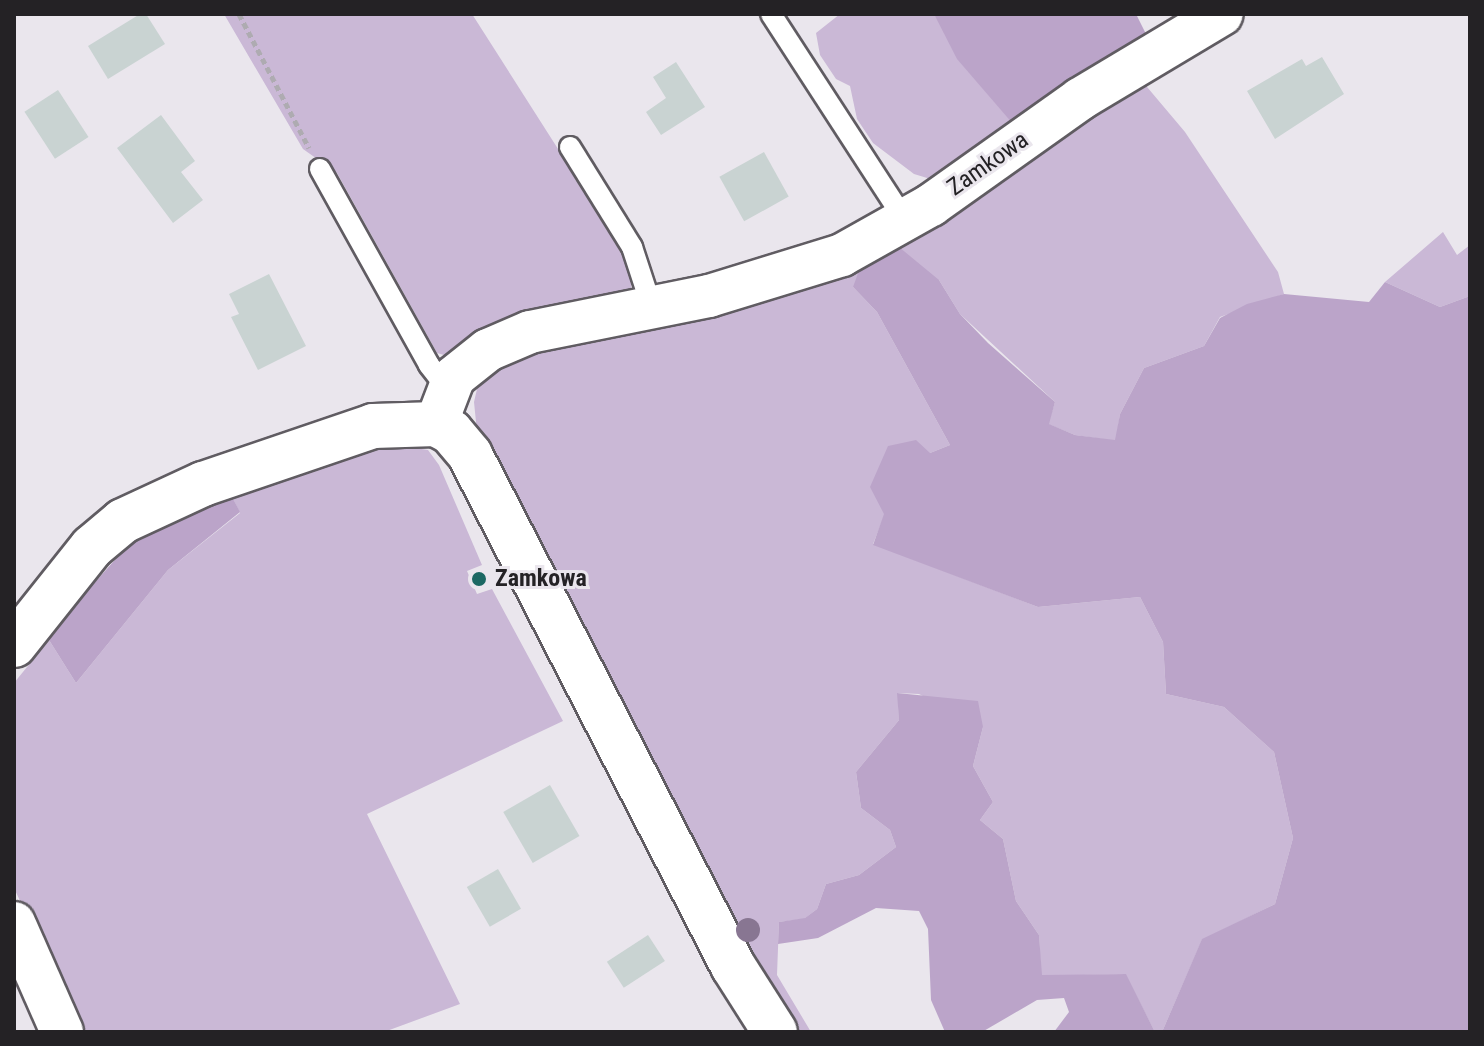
<!DOCTYPE html>
<style>
body{margin:0}
#map{position:relative;width:1484px;height:1046px;overflow:hidden;background:#eae6ed;font-family:"Roboto Condensed",sans-serif}
div>[style]{position:absolute}
[style*='--x']{left:calc(var(--x)*1px);top:calc(var(--y)*1px);width:calc(var(--w)*1px);rotate:calc(var(--a)*1deg)}
.green>*{inset:0;background:#cab8d6}
.forest>*{inset:0;background:#bba4c9}
.building>*{inset:0;background:#c9d3d2;transform-origin:0 0}
.path>*{height:5px;margin-top:-2.5px;transform-origin:0;background:repeating-linear-gradient(90deg,#aeabb1 0 6px,transparent 0 10px)}
.roads{filter:drop-shadow(2px 0 #605c62) drop-shadow(-2px 0 #605c62) drop-shadow(0 2px #605c62) drop-shadow(0 -2px #605c62)}
.service>*{height:20px;margin:-10px;padding:0 10px;transform-origin:10px;border-radius:10px;background:#fff}
.minor>*{height:42px;margin:-21px;padding:0 21px;transform-origin:21px;border-radius:21px;background:#fff}
.tertiary>*{height:44px;margin:-22px;padding:0 22px;transform-origin:22px;border-radius:22px;background:#fff}
.trees>*{width:24px;height:24px;margin:-12px;border-radius:50%;background:#887692}
.dots>*{width:22px;height:22px;translate:-50% -50%;box-sizing:border-box;border:4px solid #eae6ed;border-radius:50%}
span{translate:-50% -50%;white-space:nowrap;text-align:center;line-height:1.15;-webkit-text-stroke:6px #eae6ed;paint-order:stroke}
.street-label{font-size:24px;color:#242225}
.poi-label{font-size:24px;color:#242225;font-weight:700}
.left{translate:0 -50%;text-align:left}
.frame{position:absolute;inset:0;border:16px solid #242225;pointer-events:none}
</style>
<div id="map">
<div class="green">
<div style="clip-path:polygon(224px 14px,472px 14px,618px 243px,632px 273px,631px 292px,509px 325px,444px 355px,437px 353px,337px 173px,303px 149px)"></div>
<div style="clip-path:polygon(840px 14px,934px 14px,1019px 131px,937px 181px,914px 174px,873px 143px,857px 119px,850px 86px,836px 79px,820px 55px,816px 33px)"></div>
<div style="clip-path:polygon(1142px 81px,1185px 132px,1278px 272px,1284px 294px,1220px 317px,1204px 346px,1144px 368px,1120px 414px,1116px 441px,1075px 435px,1048px 424px,1055px 402px,960px 314px,939px 280px,853px 287px,877px 312px,950px 445px,930px 453px,885px 514px,873px 544px,1038px 607px,1140px 597px,1163px 642px,1166px 694px,1224px 707px,1274px 752px,1293px 838px,1275px 904px,1202px 940px,1162px 1032px,1155px 1032px,1125px 974px,1041px 976px,1039px 935px,1016px 901px,1003px 839px,980px 820px,993px 802px,973px 766px,983px 727px,919px 694px,898px 693px,899px 720px,856px 772px,861px 808px,890px 830px,896px 847px,859px 875px,826px 884px,817px 909px,804px 919px,779px 922px,777px 975px,811px 1032px,789px 1032px,477px 432px,474px 402px,480px 376px,508px 353px,756px 297px)"></div>
<div style="clip-path:polygon(1443px 232px,1457px 255px,1470px 245px,1470px 296px,1440px 307px,1385px 282px)"></div>
<div style="clip-path:polygon(389px 444px,428px 450px,439px 465px,482px 565px,467px 571px,477px 594px,492px 589px,563px 721px,367px 814px,460px 1004px,384px 1032px,82px 1032px,14px 888px,14px 683px,49px 640px,76px 683px,168px 570px,240px 513px,231px 495px)"></div>
</div>
<div class="forest">
<div style="clip-path:polygon(934px 14px,1136px 14px,1151px 44px,1019px 131px,957px 59px)"></div>
<div style="clip-path:polygon(899px 247px,939px 280px,960px 314px,988px 343px,1055px 402px,1049px 424px,1075px 435px,1115px 440px,1120px 414px,1144px 368px,1204px 346px,1220px 318px,1247px 304px,1284px 294px,1369px 302px,1385px 282px,1440px 307px,1470px 296px,1470px 1032px,1162px 1032px,1202px 939px,1275px 904px,1293px 838px,1274px 752px,1224px 707px,1166px 694px,1163px 642px,1140px 597px,1038px 607px,873px 545px,884px 514px,870px 487px,888px 446px,916px 440px,930px 453px,950px 445px,877px 312px,853px 287px,860px 268px)"></div>
<div style="clip-path:polygon(231px 495px,240px 512px,168px 570px,76px 683px,49px 640px,90px 588px,128px 545px)"></div>
<div style="clip-path:polygon(897px 693px,978px 701px,983px 727px,973px 766px,993px 802px,980px 820px,1003px 839px,1016px 901px,1039px 935px,1042px 975px,1126px 974px,1155px 1032px,1054px 1032px,1069px 1012px,1064px 998px,1037px 1000px,982px 1032px,945px 1032px,931px 1000px,928px 929px,919px 911px,876px 908px,818px 938px,778px 944px,779px 922px,805px 918px,817px 909px,826px 884px,859px 875px,896px 847px,890px 830px,861px 808px,856px 772px,899px 720px)"></div>
</div>
<div class="building">
<div style="clip-path:polygon(140px 14px,146px 14px,165px 44px,108px 79px,88px 46px)"></div>
<div style="clip-path:polygon(1322px 57px,1344px 94px,1275px 139px,1247px 91px,1302px 59px,1306px 66px)"></div>
<div style="clip-path:polygon(676px 62px,705px 107px,661px 135px,646px 112px,666px 98px,653px 77px)"></div>
<div style="left:58px;top:90px;width:56px;height:40px;rotate:57deg"></div>
<div style="clip-path:polygon(161px 115px,195px 161px,181px 172px,203px 200px,173px 223px,117px 148px)"></div>
<div style="left:764px;top:152px;width:51px;height:51px;rotate:61deg"></div>
<div style="clip-path:polygon(269px 274px,306px 346px,258px 370px,231px 317px,239px 314px,229px 294px)"></div>
<div style="left:550px;top:785px;width:59px;height:54px;rotate:60deg"></div>
<div style="left:498px;top:869px;width:46px;height:36px;rotate:60deg"></div>
<div style="left:648px;top:935px;width:31px;height:49px;rotate:57deg"></div>
</div>
<div class="path">
<div style="--x:239;--y:14;--w:151;--a:62.4"></div>
</div>
<div class="roads">
<div class="service">
<div style="--x:771;--y:14;--w:244;--a:57"></div>
<div style="--x:570;--y:147;--w:118;--a:58.2"></div>
<div style="--x:632;--y:247;--w:61;--a:71.9"></div>
<div style="--x:320;--y:169;--w:224;--a:60.9"></div>
<div style="--x:429;--y:365;--w:29;--a:52"></div>
</div>
<div class="minor">
<div style="--x:436;--y:424;--w:50;--a:-69"></div>
<div style="--x:454;--y:377;--w:43;--a:-38.5"></div>
<div style="--x:488;--y:350;--w:46;--a:-23.2"></div>
<div style="--x:530;--y:332;--w:183;--a:-11.4"></div>
<div style="--x:709;--y:296;--w:139;--a:-17.1"></div>
<div style="--x:842;--y:255;--w:102;--a:-29.3"></div>
<div style="--x:931;--y:205;--w:183;--a:-35.4"></div>
<div style="--x:1080;--y:99;--w:165;--a:-30.9"></div>
<div style="--x:14;--y:923;--w:119;--a:66.2"></div>
</div>
<div class="tertiary">
<div style="--x:14;--y:645;--w:125;--a:-51.5"></div>
<div style="--x:92;--y:547;--w:40;--a:-40"></div>
<div style="--x:123;--y:521;--w:88;--a:-24.8"></div>
<div style="--x:203;--y:484;--w:180;--a:-18.8"></div>
<div style="--x:373;--y:426;--w:63;--a:-1.8"></div>
<div style="--x:436;--y:424;--w:17;--a:28"></div>
<div style="--x:451;--y:432;--w:30;--a:50"></div>
<div style="--x:470;--y:455;--w:575;--a:62.77"></div>
<div style="--x:733;--y:966;--w:78;--a:57.5"></div>
</div>
</div>
<div class="trees">
<div style="left:748px;top:930px"></div>
</div>
<div class="dots">
<div style="left:479px;top:579px;background:#1c6863"></div>
</div>
<div class="street-label">
<span style="left:988px;top:164px;rotate:-35deg">Zamkowa</span>
</div>
<div class="poi-label">
<span class="left" style="left:495px;top:579px">Zamkowa</span>
</div>
<div class="frame"></div>
</div>
